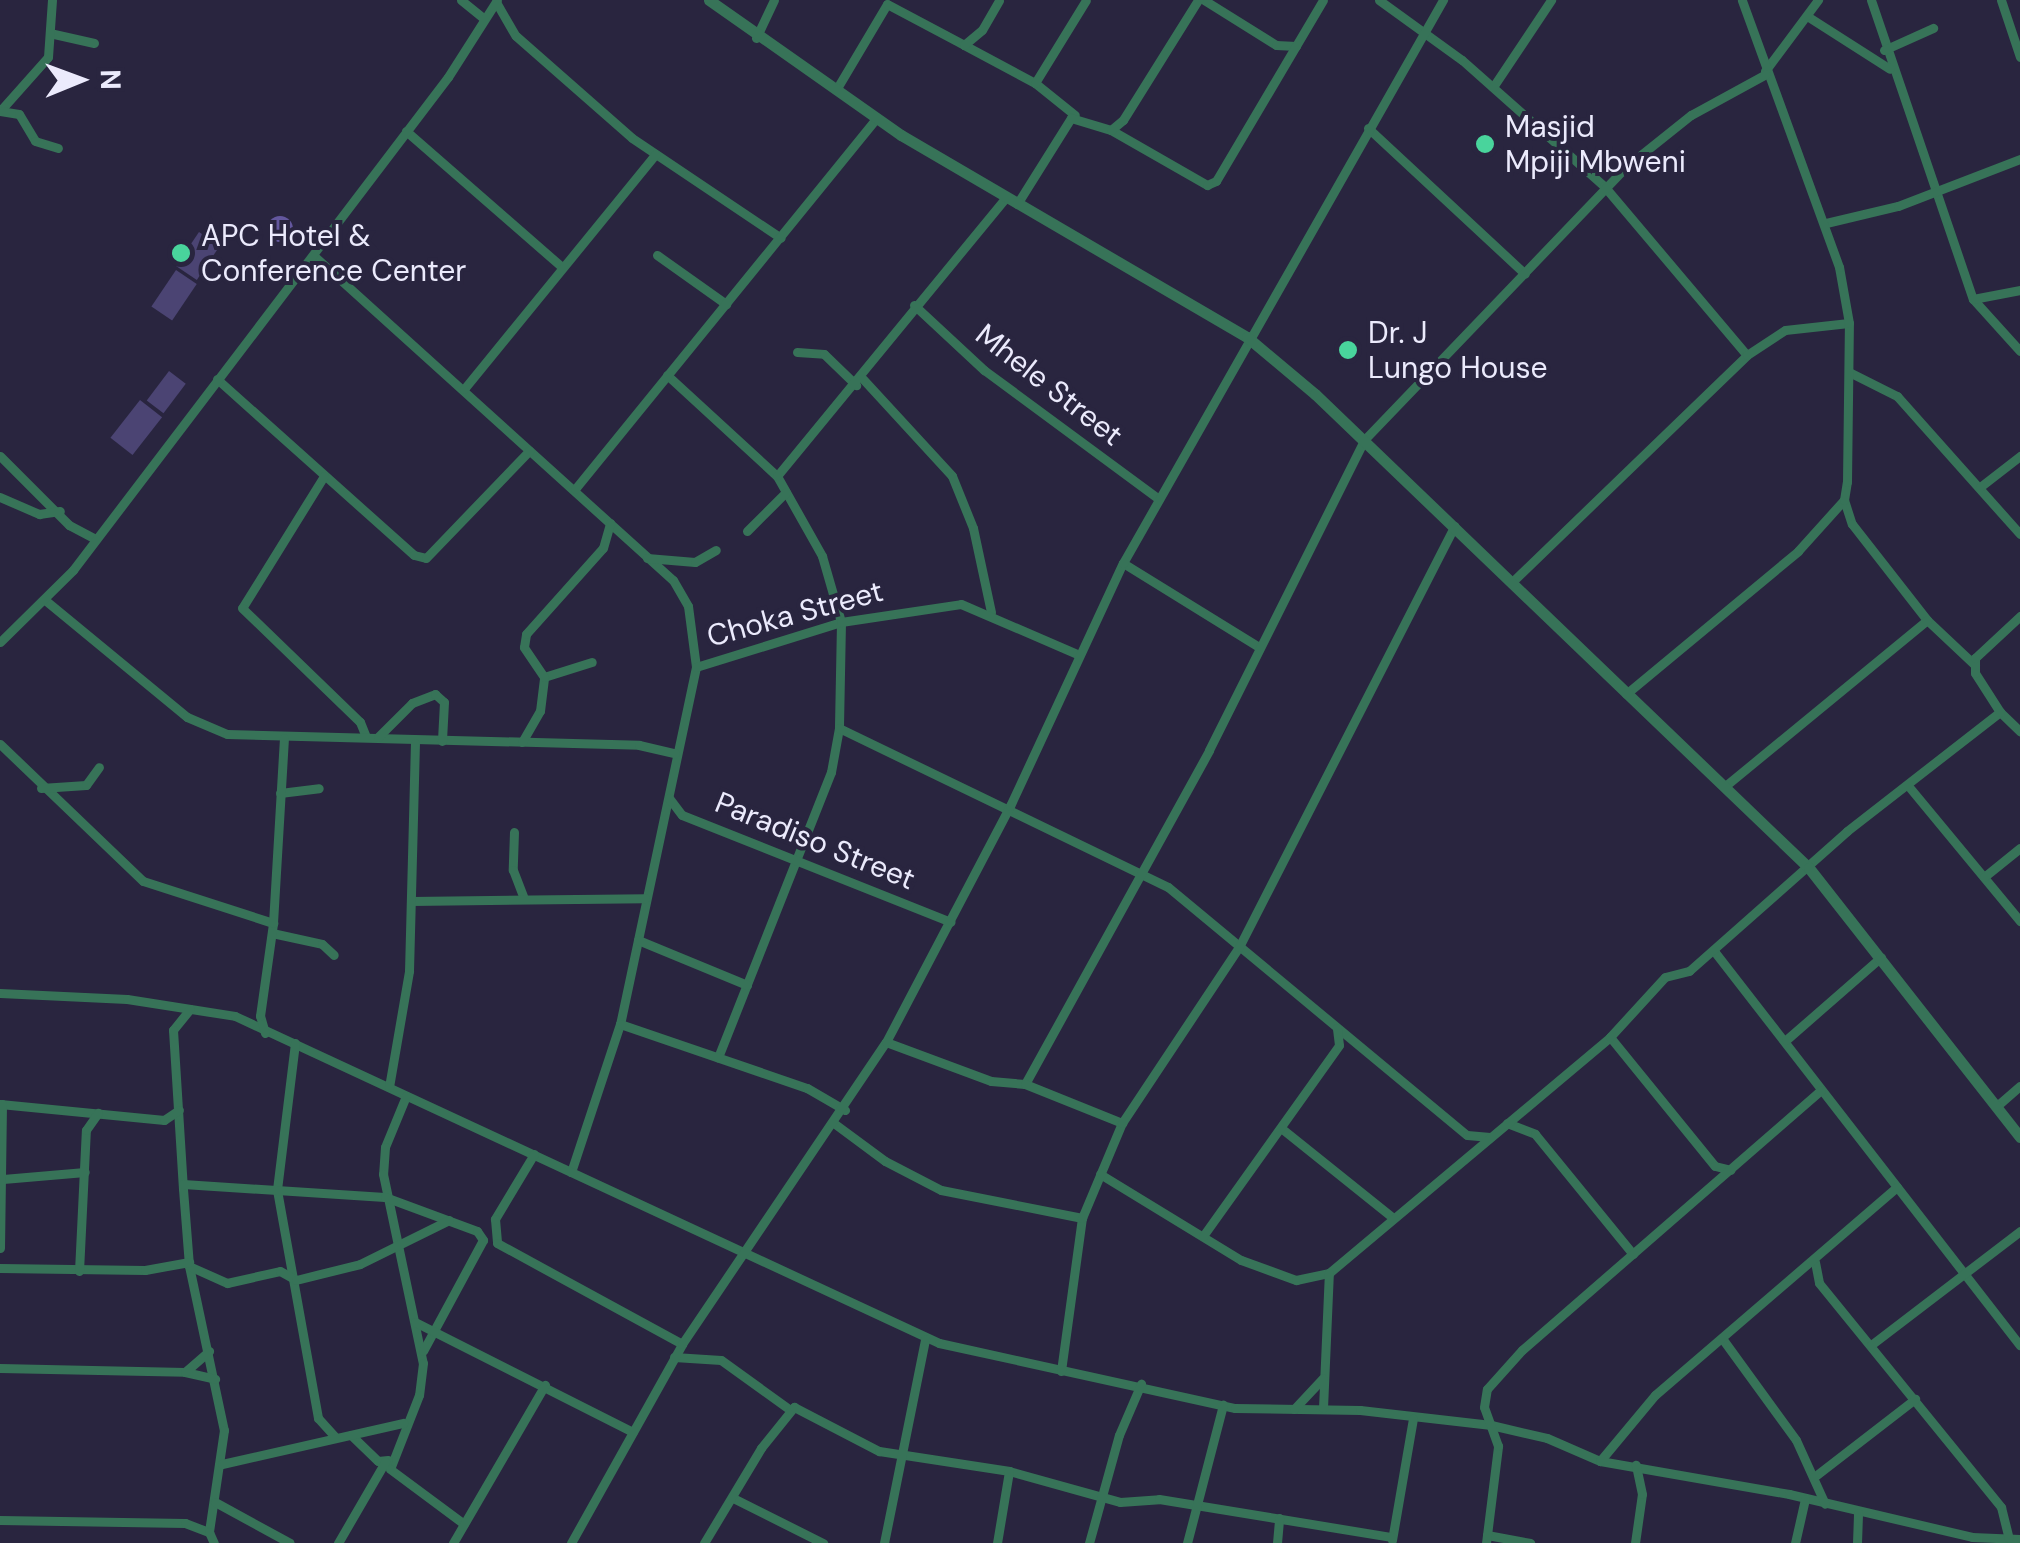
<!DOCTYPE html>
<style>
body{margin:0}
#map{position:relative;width:2020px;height:1543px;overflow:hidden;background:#29253f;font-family:"DM Sans",sans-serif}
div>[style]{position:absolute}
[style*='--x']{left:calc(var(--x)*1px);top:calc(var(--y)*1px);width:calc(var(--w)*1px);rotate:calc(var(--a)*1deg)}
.green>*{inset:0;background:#4b4473;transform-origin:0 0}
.water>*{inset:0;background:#63579e}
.round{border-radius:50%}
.minor>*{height:9px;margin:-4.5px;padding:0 4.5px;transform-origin:4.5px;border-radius:4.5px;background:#377358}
.tertiary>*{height:11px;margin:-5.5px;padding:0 5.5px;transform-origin:5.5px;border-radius:5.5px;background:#377358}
.dots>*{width:28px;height:28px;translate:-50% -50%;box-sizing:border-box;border:5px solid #29253f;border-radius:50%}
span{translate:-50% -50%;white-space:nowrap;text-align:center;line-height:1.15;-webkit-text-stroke:8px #29253f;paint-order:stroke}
.poi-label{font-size:30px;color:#ebeafc}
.left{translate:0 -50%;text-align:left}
.street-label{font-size:30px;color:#ebeafc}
.north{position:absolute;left:30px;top:30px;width:100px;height:100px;-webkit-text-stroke:8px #29253f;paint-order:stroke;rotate:89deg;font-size:28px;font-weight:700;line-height:40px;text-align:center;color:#ebeafc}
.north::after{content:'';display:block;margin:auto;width:35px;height:45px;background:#ebeafc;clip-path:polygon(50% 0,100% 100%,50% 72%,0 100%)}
</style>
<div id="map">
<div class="green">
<div style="left:199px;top:232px;width:25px;height:41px;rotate:34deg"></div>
<div style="left:176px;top:270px;width:25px;height:44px;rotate:34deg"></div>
<div style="left:169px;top:371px;width:21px;height:37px;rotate:37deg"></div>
<div style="left:140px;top:400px;width:28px;height:48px;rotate:38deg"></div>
</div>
<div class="water">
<div class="round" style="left:267px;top:216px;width:26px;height:26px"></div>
</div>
<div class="minor">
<div style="--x:461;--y:0;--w:27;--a:39"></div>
<div style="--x:1204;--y:0;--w:85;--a:32"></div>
<div style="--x:1276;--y:45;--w:20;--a:3"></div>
<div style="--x:1379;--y:0;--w:102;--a:35.9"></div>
<div style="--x:1462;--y:60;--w:190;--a:41.6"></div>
<div style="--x:1604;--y:186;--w:221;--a:49.8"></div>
<div style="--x:1871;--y:0;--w:316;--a:71.2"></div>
<div style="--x:1973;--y:299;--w:70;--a:47.9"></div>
<div style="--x:2001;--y:0;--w:60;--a:71.6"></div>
<div style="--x:496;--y:2;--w:39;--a:60"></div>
<div style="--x:516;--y:36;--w:154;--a:41.3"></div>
<div style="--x:632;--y:138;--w:179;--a:33.9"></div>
<div style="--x:1807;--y:16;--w:98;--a:32.6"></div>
<div style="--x:54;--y:34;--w:41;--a:12.7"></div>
<div style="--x:756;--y:38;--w:42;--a:-64.7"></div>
<div style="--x:964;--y:45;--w:81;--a:28.2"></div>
<div style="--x:1035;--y:83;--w:51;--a:38.7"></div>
<div style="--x:1884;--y:50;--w:54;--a:-24.2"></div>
<div style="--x:1765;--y:71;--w:89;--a:-53.3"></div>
<div style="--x:1035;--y:83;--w:97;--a:-58.4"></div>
<div style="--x:1493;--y:87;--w:105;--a:-56.3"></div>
<div style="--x:836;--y:90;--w:100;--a:-59.3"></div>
<div style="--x:887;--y:4;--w:87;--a:28"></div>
<div style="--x:964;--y:45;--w:23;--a:-40"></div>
<div style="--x:982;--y:30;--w:34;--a:-60"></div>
<div style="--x:0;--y:111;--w:72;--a:-48.4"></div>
<div style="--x:48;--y:57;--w:57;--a:-86"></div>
<div style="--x:0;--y:111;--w:19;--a:9"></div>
<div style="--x:19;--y:114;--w:31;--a:59"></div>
<div style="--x:35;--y:141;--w:24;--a:17"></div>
<div style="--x:1368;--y:128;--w:214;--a:42.9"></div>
<div style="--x:1111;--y:130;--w:111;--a:29.8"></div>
<div style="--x:1207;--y:185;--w:10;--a:-24"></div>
<div style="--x:1216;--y:181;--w:210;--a:-59.4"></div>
<div style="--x:406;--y:131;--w:206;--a:41.1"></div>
<div style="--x:1017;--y:204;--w:102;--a:-57.9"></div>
<div style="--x:1071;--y:118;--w:42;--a:16.7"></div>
<div style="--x:1111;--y:130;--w:16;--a:-40"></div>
<div style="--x:1123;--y:120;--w:142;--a:-58"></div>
<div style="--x:1826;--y:223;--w:74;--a:-13.3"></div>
<div style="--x:1898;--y:206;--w:131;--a:-21.1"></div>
<div style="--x:313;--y:255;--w:485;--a:42.1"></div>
<div style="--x:673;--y:580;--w:30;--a:60"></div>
<div style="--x:688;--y:606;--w:62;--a:82.5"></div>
<div style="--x:696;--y:667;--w:365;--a:102"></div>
<div style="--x:620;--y:1024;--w:156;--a:108.3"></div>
<div style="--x:657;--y:255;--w:85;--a:35.4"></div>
<div style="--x:1973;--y:299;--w:48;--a:-10.8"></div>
<div style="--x:914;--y:305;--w:96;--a:42.9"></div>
<div style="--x:984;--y:370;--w:217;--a:36.4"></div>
<div style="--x:797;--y:352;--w:27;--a:4"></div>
<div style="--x:824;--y:354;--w:45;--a:44.1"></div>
<div style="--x:1849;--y:372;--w:54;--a:26.6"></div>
<div style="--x:1897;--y:396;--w:185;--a:48.3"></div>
<div style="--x:667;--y:375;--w:149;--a:42.6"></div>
<div style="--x:777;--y:476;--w:92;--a:60.6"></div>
<div style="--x:822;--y:556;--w:69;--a:73.9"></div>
<div style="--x:841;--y:622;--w:106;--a:91.1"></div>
<div style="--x:839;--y:728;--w:45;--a:100.3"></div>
<div style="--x:831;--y:772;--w:307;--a:111.6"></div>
<div style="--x:862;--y:378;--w:133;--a:47.4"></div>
<div style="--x:952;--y:476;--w:56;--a:68"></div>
<div style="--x:973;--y:528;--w:86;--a:77.9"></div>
<div style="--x:217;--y:379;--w:264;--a:41.8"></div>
<div style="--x:414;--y:555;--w:12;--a:14"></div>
<div style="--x:426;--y:558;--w:149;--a:-46.1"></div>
<div style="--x:464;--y:389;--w:303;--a:-50.8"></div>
<div style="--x:0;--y:456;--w:98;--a:45"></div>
<div style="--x:69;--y:525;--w:30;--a:28"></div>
<div style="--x:324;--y:476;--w:155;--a:121.8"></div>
<div style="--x:242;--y:608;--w:164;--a:44"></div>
<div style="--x:360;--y:722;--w:16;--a:68"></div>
<div style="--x:777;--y:476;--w:361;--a:-50.6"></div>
<div style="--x:1980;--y:487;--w:51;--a:-37.8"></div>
<div style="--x:575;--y:489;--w:478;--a:-50.9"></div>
<div style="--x:0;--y:497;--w:43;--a:23.6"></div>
<div style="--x:39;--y:514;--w:21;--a:-8"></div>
<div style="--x:1844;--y:500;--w:25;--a:72"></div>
<div style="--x:1852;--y:524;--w:122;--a:52"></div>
<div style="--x:1927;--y:620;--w:66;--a:43.2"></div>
<div style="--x:747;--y:531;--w:55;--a:-45"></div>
<div style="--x:647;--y:558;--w:48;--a:4.8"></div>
<div style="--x:695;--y:562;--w:24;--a:-30"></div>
<div style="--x:1123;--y:563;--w:160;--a:31.7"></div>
<div style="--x:1511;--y:583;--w:328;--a:-44"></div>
<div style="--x:1747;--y:355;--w:45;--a:-33.3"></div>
<div style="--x:1785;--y:330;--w:64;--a:-6.2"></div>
<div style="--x:45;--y:600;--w:184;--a:39.5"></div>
<div style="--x:187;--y:717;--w:43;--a:23"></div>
<div style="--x:227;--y:734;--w:412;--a:1.5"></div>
<div style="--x:639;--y:745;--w:37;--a:13"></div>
<div style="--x:0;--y:642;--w:103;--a:-44.6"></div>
<div style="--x:73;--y:570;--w:619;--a:-52.74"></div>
<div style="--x:448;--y:77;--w:91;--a:-57.5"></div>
<div style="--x:696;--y:667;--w:152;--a:-17.2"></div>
<div style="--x:841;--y:622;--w:121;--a:-8.5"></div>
<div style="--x:961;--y:604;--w:126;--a:23.3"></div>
<div style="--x:544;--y:677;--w:50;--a:-17.4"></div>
<div style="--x:1626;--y:694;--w:224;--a:-39.7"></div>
<div style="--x:1798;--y:551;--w:69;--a:-48"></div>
<div style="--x:1844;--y:500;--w:18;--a:-81"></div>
<div style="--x:1847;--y:482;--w:159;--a:-89.3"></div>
<div style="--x:1849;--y:323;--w:57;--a:-100.1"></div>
<div style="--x:1839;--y:267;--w:284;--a:-110"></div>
<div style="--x:2000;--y:712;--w:28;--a:44"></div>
<div style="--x:839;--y:728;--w:365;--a:25.8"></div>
<div style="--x:1168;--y:887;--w:388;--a:39.7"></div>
<div style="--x:1467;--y:1135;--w:23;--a:5"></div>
<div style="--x:378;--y:737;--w:48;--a:-45"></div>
<div style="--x:412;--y:703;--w:25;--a:-21"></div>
<div style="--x:435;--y:694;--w:12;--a:42"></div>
<div style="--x:444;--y:702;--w:39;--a:93"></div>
<div style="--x:522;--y:742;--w:36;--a:-60"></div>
<div style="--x:540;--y:711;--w:34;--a:-83"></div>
<div style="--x:544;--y:677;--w:36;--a:-124"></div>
<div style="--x:524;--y:647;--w:13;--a:-81"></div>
<div style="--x:526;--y:634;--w:115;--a:-48.2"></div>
<div style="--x:603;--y:548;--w:26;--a:-74"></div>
<div style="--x:0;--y:744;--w:198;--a:43.8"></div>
<div style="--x:143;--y:881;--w:137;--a:17.9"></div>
<div style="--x:1724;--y:787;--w:263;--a:-39.4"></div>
<div style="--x:41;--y:788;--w:45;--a:-3.8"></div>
<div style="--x:86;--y:785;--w:22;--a:-54"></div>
<div style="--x:1910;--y:788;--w:173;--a:50.4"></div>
<div style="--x:280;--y:793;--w:39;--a:-7"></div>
<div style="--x:669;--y:798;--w:21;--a:53"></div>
<div style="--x:682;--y:815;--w:289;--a:21.7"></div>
<div style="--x:514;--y:832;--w:38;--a:92"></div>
<div style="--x:513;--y:870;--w:28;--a:69"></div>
<div style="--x:1984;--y:877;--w:46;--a:-38.9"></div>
<div style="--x:411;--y:901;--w:234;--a:-0.7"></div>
<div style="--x:272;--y:933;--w:51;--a:12.4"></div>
<div style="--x:322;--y:944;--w:16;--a:43"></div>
<div style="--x:638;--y:940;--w:118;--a:22.4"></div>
<div style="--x:1714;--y:951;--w:499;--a:52.2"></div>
<div style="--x:0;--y:993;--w:127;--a:2.7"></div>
<div style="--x:127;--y:999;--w:109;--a:8.9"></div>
<div style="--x:235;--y:1016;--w:776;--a:24.91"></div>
<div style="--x:939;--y:1343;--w:303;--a:12.4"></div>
<div style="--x:1235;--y:1408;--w:125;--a:0.9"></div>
<div style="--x:1360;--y:1410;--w:132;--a:6.5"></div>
<div style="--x:1491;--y:1425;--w:57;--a:13.1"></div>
<div style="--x:1547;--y:1438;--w:58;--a:23.5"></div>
<div style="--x:1600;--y:1461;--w:192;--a:9.9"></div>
<div style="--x:1789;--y:1494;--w:188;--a:13.2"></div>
<div style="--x:1972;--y:1537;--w:48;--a:2.4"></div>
<div style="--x:190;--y:1009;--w:27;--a:129"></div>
<div style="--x:173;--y:1030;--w:159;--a:86.4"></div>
<div style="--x:183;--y:1189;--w:77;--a:85.5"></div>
<div style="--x:189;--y:1266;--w:168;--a:78"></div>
<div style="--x:224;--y:1430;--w:103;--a:98.4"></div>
<div style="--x:620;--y:1024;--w:198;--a:18.9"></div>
<div style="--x:807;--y:1088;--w:44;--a:30.1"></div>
<div style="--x:265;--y:1033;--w:18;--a:-106"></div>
<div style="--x:260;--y:1016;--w:94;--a:-82"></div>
<div style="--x:273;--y:923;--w:185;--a:-86.6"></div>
<div style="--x:1610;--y:1037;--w:166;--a:50.9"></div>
<div style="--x:1715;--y:1166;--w:16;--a:14"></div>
<div style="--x:1786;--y:1040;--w:126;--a:-41.1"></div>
<div style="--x:886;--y:1042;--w:112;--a:20.4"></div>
<div style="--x:991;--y:1081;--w:34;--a:5"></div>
<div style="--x:1025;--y:1084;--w:381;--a:-61.1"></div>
<div style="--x:1209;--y:750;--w:348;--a:-63.4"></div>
<div style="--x:1365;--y:439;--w:378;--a:-46.2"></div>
<div style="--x:1627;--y:166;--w:82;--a:-38.6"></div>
<div style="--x:1691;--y:115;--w:85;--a:-28.7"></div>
<div style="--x:295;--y:1043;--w:148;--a:97"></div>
<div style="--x:277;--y:1190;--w:232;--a:79.8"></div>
<div style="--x:318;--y:1418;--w:25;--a:48"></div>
<div style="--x:1025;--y:1084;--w:105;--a:21.9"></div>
<div style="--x:389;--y:1087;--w:118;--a:-80.2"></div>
<div style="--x:409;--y:971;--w:228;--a:-88.5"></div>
<div style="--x:406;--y:1096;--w:55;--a:112.4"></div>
<div style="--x:385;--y:1147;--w:27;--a:94"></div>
<div style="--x:383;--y:1174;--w:193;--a:78.1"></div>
<div style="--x:423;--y:1363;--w:32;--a:97"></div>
<div style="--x:419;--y:1395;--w:79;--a:111.4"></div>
<div style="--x:390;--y:1469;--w:92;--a:36.6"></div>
<div style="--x:0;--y:1104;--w:165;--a:5.6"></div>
<div style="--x:164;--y:1120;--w:18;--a:-34"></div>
<div style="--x:1998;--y:1105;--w:29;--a:-41"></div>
<div style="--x:1507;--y:1123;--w:30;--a:21"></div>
<div style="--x:1535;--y:1134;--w:155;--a:50.8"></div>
<div style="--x:835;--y:1124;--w:62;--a:36.5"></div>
<div style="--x:885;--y:1161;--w:63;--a:27.4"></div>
<div style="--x:941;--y:1190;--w:144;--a:11.2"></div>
<div style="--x:1281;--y:1128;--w:141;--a:38.7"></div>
<div style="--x:534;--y:1154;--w:76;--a:121"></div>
<div style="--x:495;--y:1219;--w:24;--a:85"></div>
<div style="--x:497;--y:1243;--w:211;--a:28.6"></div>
<div style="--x:1100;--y:1174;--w:165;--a:31.4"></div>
<div style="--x:1241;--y:1260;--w:59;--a:20"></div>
<div style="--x:1296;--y:1280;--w:34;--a:-12"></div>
<div style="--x:1329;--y:1273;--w:367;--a:-40"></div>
<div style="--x:1610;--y:1037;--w:81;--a:-47.5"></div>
<div style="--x:1665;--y:977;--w:25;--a:-14"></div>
<div style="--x:1689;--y:971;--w:211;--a:-41.5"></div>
<div style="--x:1847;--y:831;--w:194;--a:-37.9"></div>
<div style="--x:2000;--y:712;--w:46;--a:-122.7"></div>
<div style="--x:1975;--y:673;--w:15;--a:-90"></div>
<div style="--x:1975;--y:658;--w:62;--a:-43"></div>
<div style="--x:3;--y:1179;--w:82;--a:-4.9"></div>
<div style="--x:183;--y:1184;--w:202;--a:3.7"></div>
<div style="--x:385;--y:1197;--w:98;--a:20.3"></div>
<div style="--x:477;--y:1231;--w:11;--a:56"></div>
<div style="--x:483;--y:1240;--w:126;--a:118.4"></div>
<div style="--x:1203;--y:1236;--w:234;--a:-54.5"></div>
<div style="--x:1339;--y:1045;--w:17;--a:-97"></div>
<div style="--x:0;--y:1248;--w:144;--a:-89.2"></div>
<div style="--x:1815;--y:1262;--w:21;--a:79"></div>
<div style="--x:1819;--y:1283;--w:289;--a:50.9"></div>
<div style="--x:2001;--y:1507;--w:32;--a:76"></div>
<div style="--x:189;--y:1266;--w:42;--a:24.1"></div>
<div style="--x:227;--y:1283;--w:54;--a:-12.8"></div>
<div style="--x:280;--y:1271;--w:18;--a:29"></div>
<div style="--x:296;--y:1280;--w:66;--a:-14"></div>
<div style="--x:360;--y:1264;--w:99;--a:-26.3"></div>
<div style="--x:0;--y:1268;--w:145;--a:0.8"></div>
<div style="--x:145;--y:1270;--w:45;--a:-10.3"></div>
<div style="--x:79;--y:1271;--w:141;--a:-87.2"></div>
<div style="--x:86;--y:1130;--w:21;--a:-55"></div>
<div style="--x:415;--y:1322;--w:244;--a:26.8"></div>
<div style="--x:1724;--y:1341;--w:122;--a:54"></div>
<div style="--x:1796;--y:1440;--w:70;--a:65.6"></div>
<div style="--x:1871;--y:1345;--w:188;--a:-37.4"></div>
<div style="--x:674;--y:1357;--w:47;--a:3.7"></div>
<div style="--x:721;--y:1360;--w:84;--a:35.8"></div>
<div style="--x:0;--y:1368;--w:185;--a:1.2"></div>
<div style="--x:185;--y:1372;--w:31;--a:13"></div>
<div style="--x:1061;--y:1371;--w:154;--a:-82.2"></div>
<div style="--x:1082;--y:1218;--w:103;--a:-67.2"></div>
<div style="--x:1122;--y:1123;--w:211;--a:-56.4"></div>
<div style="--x:1239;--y:947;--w:473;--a:-62.9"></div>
<div style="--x:185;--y:1372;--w:32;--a:-41"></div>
<div style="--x:1323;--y:1408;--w:135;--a:-87.5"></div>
<div style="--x:1294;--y:1409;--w:42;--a:-46.9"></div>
<div style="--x:351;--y:1435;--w:37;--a:44"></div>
<div style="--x:378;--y:1461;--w:10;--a:-6"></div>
<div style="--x:1600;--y:1461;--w:86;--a:-50.2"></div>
<div style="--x:1655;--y:1395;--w:319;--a:-40.7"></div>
<div style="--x:222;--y:1464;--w:186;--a:-12.8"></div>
<div style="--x:1814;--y:1477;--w:128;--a:-37.7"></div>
<div style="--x:733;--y:1498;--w:101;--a:26.6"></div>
<div style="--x:215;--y:1502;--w:85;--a:28.7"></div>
<div style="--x:0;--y:1520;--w:185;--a:0.9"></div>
<div style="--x:185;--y:1523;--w:26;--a:21"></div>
<div style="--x:209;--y:1532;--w:12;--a:66"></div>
<div style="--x:1487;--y:1535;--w:44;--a:10.5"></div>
<div style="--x:1392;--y:1540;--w:123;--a:-80.2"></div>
<div style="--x:338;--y:1543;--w:94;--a:-59.9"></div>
<div style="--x:453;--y:1543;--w:183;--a:-59.8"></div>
<div style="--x:571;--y:1543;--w:228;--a:-60.8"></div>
<div style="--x:682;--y:1344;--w:364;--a:-56"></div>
<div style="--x:886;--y:1042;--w:267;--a:-62.3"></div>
<div style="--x:1010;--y:806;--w:268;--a:-65.1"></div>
<div style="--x:1123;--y:563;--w:648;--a:-60.39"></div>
<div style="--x:704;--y:1543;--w:111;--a:-59"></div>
<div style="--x:761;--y:1448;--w:53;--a:-51.2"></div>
<div style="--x:794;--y:1407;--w:96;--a:27.4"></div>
<div style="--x:879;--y:1451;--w:132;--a:8.7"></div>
<div style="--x:1009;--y:1471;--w:115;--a:15.6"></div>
<div style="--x:1120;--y:1502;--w:39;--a:-4"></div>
<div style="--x:1159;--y:1499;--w:236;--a:9.3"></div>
<div style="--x:884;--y:1543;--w:208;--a:-78.6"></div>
<div style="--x:997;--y:1543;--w:73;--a:-80.5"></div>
<div style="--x:1089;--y:1543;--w:112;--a:-74.5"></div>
<div style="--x:1119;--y:1435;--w:56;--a:-66.7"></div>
<div style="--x:1187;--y:1543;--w:143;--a:-75.4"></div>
<div style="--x:1277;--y:1543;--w:25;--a:-85"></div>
<div style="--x:1486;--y:1543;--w:98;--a:-82.9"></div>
<div style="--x:1498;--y:1446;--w:41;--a:-109.7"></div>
<div style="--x:1484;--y:1407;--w:18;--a:-81"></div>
<div style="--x:1487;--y:1389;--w:52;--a:-48.1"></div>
<div style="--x:1522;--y:1350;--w:396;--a:-41"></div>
<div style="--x:1635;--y:1543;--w:49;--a:-81.9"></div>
<div style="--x:1642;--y:1494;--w:30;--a:-102"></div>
<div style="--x:1795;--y:1543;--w:45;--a:-77.2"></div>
<div style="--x:1857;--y:1543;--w:30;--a:-88"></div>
</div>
<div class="tertiary">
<div style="--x:709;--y:0;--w:235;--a:35.1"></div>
<div style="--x:901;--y:135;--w:401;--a:30.3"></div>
<div style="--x:1247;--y:337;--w:89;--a:40"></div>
<div style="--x:1315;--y:394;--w:685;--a:43.82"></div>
<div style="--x:1809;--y:868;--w:342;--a:51.9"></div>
</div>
<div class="dots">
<div style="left:1485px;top:144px;background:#49d49c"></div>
<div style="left:181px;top:253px;background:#49d49c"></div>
<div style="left:1348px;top:350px;background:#49d49c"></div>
</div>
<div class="poi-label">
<span class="left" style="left:1505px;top:144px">Masjid<br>Mpiji Mbweni</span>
<span class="left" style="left:201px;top:253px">APC Hotel &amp;<br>Conference Center</span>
<span class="left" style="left:1368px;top:350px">Dr. J<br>Lungo House</span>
</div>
<div class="street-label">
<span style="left:1049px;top:385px;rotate:38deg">Mhele Street</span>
<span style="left:795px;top:614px;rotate:-15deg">Choka Street</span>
<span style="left:815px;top:841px;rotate:22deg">Paradiso Street</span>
</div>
<div class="north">N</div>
</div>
